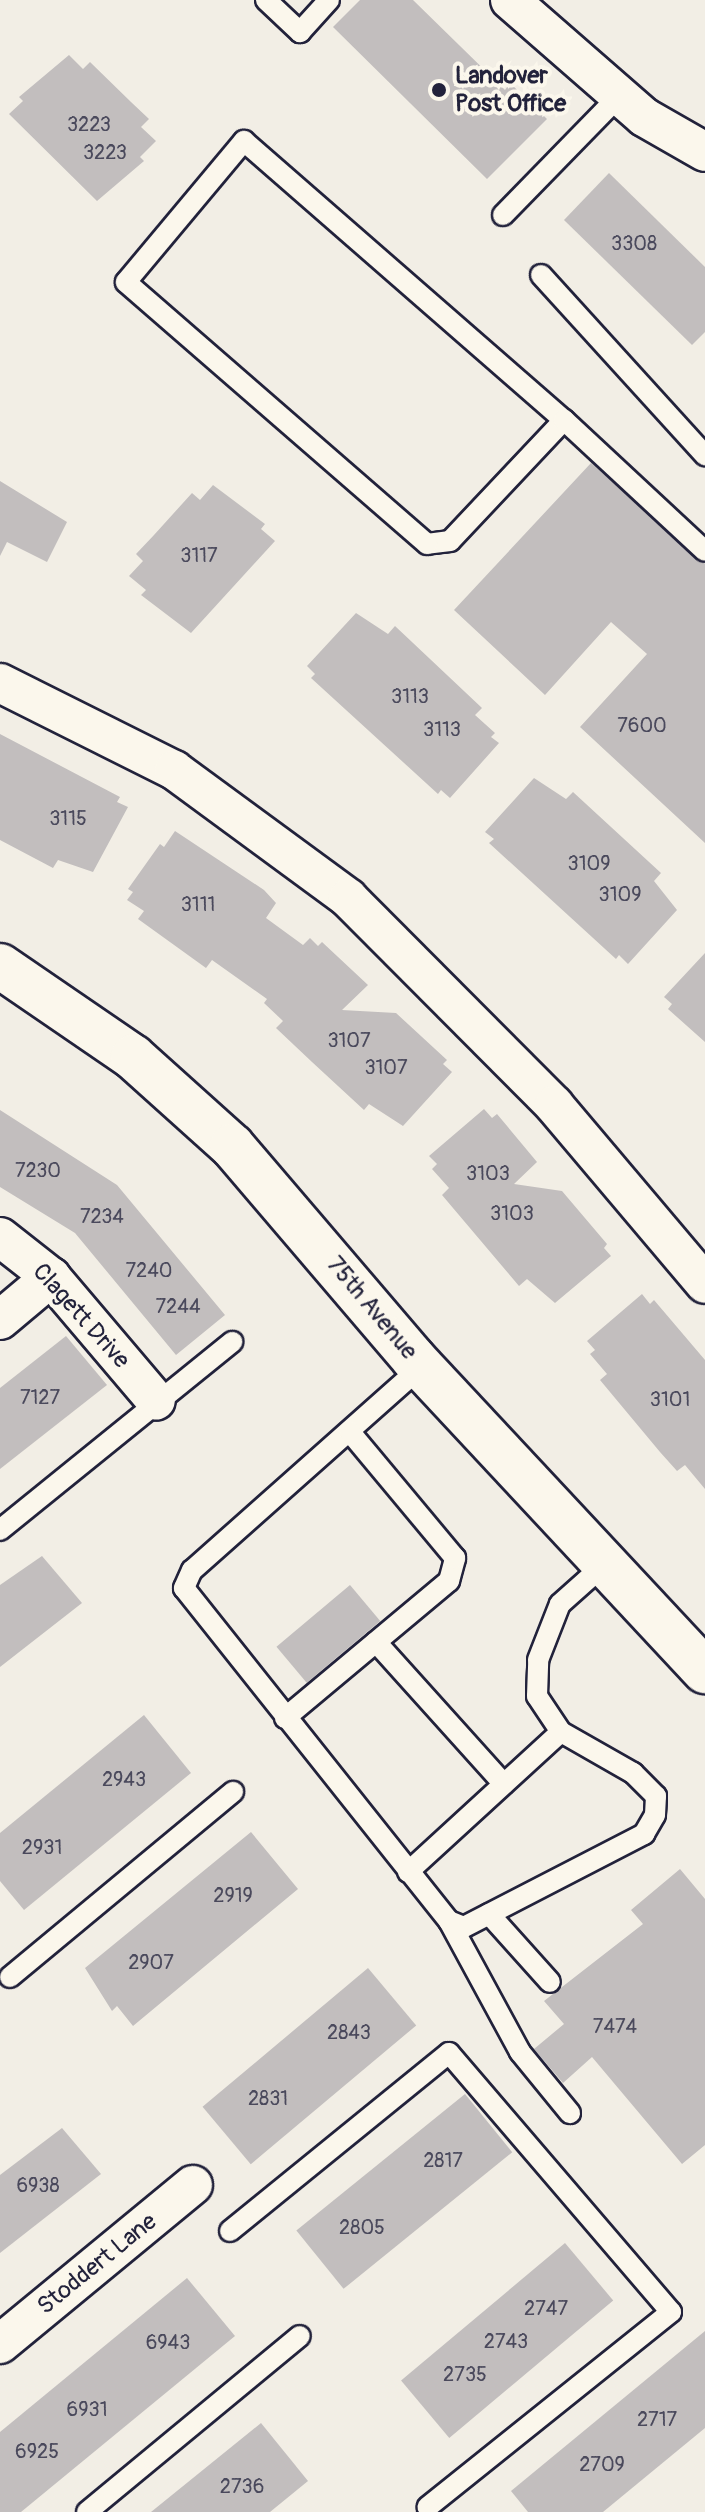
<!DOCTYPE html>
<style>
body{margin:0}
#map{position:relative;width:705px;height:2512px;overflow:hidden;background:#f2eee5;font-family:Pangolin,sans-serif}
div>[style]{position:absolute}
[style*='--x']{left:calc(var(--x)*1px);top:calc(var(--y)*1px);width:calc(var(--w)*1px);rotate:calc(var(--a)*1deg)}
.building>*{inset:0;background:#c2bebe;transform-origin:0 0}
.roads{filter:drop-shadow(2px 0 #22223b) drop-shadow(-2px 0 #22223b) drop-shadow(0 2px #22223b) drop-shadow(0 -2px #22223b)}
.service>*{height:20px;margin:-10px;padding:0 10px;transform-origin:10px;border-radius:10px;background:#fbf7ec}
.minor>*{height:38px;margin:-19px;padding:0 19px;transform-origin:19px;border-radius:19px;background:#fbf7ec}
.tertiary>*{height:44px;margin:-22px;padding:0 22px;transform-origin:22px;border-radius:22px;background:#fbf7ec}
.dots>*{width:22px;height:22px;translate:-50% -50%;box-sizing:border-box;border:4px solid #fbf7ec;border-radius:50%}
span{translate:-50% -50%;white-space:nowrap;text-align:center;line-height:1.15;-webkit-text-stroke:8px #fbf7ec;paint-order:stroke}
.number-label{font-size:20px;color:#4a495c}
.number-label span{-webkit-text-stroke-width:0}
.poi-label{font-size:24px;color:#22223b;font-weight:700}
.left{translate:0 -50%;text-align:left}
.street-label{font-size:24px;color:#22223b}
</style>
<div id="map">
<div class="building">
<div style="clip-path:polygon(360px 0,413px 0,505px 90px,510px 83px,547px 119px,487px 179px,333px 27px)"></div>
<div style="clip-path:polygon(69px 55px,83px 69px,90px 62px,131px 102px,149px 119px,141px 127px,156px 141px,140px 157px,144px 161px,97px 201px,9px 114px,23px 101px,19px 97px)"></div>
<div style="clip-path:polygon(609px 173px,705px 267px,705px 332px,692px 345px,564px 220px)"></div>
<div style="clip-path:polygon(591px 463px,705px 564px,705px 843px,580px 727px,647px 654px,611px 622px,545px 695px,454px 610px)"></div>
<div style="clip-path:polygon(0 481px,67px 522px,47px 562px,7px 542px,0 556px)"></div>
<div style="clip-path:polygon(213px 485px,265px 524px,261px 529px,275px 541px,191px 633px,141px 595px,146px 590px,129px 576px,143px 561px,136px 554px,154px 535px,192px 493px,200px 500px)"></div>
<div style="clip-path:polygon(356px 613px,388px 634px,395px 626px,482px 708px,475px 715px,495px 733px,491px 737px,499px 743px,450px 798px,441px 790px,438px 794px,311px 678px,315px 674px,307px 666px)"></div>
<div style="clip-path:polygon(0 734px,120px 797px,117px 802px,128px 807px,93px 872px,58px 860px,53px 868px,0 840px)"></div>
<div style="clip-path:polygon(534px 778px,566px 799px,573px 792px,661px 873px,654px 881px,677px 910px,628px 964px,619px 955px,616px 959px,489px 843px,494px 839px,485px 832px)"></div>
<div style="clip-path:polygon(175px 831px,264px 890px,276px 903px,266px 918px,303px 945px,310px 938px,318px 946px,322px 942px,368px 985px,342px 1010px,396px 1013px,447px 1060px,443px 1064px,452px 1072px,403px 1126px,369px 1104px,364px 1110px,312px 1062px,276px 1028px,283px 1021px,264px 1003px,267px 999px,212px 960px,206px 968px,138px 919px,144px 911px,127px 900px,133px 892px,128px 889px,160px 844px,164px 847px)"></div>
<div style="clip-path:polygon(705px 953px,705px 1042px,668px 1009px,672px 1004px,664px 997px)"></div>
<div style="clip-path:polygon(484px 1109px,492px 1118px,497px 1114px,537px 1162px,514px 1184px,562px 1191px,607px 1244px,604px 1248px,611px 1256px,555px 1303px,527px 1279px,519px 1286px,442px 1195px,449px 1188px,432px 1169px,437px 1164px,429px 1156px)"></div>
<div style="clip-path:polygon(0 1110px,117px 1185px,225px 1315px,176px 1355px,75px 1233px,0 1187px)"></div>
<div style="clip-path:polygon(642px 1294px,650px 1304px,654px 1300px,705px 1360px,705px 1489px,685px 1465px,677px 1471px,660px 1452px,600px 1380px,607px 1374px,590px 1354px,595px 1350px,587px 1341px)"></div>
<div style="clip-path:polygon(66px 1336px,107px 1385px,0 1469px,0 1388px)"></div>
<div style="clip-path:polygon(42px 1556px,82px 1603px,0 1667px,0 1585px)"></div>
<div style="left:350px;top:1585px;width:47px;height:96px;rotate:50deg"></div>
<div style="clip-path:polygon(144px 1715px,191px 1773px,24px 1910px,0 1881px,0 1833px)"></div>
<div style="clip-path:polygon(251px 1832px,298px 1889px,133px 2026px,117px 2006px,112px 2011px,85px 1968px)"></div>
<div style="clip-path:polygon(680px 1869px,705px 1899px,705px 2145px,682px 2164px,592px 2057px,563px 2083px,534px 2049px,564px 2024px,544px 2001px,643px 1924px,631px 1910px)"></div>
<div style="left:368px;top:1968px;width:75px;height:216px;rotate:50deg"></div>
<div style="left:465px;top:2094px;width:75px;height:217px;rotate:51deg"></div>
<div style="clip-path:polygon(62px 2128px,101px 2174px,0 2253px,0 2175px)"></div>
<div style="left:565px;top:2243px;width:75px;height:214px;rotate:50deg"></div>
<div style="clip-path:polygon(187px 2278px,235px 2336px,21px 2512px,0 2512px,0 2432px)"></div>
<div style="clip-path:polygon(705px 2331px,705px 2428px,603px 2512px,528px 2512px,511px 2491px)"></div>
<div style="clip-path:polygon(261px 2423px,308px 2481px,270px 2512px,151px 2512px)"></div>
</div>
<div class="roads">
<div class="service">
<div style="--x:266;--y:0;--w:47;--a:43.3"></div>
<div style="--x:300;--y:32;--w:43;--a:-47.8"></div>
<div style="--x:503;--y:215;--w:166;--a:-45.7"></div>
<div style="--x:541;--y:275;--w:244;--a:47.7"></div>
<div style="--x:564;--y:420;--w:166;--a:133.3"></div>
<div style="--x:450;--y:541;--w:23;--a:173"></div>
<div style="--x:427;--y:544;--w:399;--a:-139"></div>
<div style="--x:126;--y:282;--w:184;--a:-50.1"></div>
<div style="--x:244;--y:141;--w:425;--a:41.1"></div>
<div style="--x:564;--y:420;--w:192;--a:42.9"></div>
<div style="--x:421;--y:1367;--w:306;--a:138.4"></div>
<div style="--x:192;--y:1570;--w:20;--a:114"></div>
<div style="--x:184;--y:1588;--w:426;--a:51.5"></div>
<div style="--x:449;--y:1921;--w:16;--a:22"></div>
<div style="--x:464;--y:1927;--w:203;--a:-27.3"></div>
<div style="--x:644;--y:1834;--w:22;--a:-60"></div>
<div style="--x:655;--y:1815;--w:19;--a:-87"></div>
<div style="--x:656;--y:1796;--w:33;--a:-135"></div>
<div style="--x:633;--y:1773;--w:83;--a:-150.3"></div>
<div style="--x:561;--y:1732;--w:43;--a:-123.7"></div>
<div style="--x:537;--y:1696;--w:36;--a:-88"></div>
<div style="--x:538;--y:1660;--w:60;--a:-68.6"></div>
<div style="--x:560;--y:1604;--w:62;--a:-41.7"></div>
<div style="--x:0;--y:1530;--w:299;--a:-39"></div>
<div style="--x:376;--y:1642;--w:191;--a:48"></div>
<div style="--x:285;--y:1718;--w:214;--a:-39.9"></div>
<div style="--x:449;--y:1581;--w:24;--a:-75"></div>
<div style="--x:455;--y:1558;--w:165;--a:-129.8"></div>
<div style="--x:408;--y:1872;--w:207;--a:-42.5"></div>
<div style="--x:489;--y:1914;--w:91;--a:48.1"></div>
<div style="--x:449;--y:1921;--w:149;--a:61.5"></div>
<div style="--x:520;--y:2052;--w:79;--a:50.7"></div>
<div style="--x:10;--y:1977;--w:290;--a:-39.7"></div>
<div style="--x:230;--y:2231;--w:282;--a:-39.1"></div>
<div style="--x:449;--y:2053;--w:341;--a:49.4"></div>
<div style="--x:671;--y:2312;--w:312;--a:141.3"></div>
<div style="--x:87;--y:2512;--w:276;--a:-39.6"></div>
</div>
<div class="minor">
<div style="--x:510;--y:0;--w:178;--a:41.1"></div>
<div style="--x:644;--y:117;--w:70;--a:29.8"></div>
<div style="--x:0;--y:683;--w:195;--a:26.6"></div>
<div style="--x:174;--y:770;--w:216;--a:36.3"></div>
<div style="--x:348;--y:898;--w:292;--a:45.1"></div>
<div style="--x:554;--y:1105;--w:234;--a:49.8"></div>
<div style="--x:0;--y:1237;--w:65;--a:38.1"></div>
<div style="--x:51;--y:1277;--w:162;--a:49.7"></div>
<div style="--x:0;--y:1320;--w:67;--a:-40.1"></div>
<div style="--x:0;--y:2344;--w:250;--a:-39.5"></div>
</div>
<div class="tertiary">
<div style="--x:0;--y:966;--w:161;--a:34.4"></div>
<div style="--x:133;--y:1057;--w:133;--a:42"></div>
<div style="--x:232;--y:1146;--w:280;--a:49.5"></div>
<div style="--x:414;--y:1359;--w:427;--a:47"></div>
</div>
</div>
<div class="dots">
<div style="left:439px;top:90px;background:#22223b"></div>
</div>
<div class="number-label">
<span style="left:89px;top:124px">3223</span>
<span style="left:105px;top:152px">3223</span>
<span style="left:634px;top:243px">3308</span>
<span style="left:199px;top:555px">3117</span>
<span style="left:410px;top:696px">3113</span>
<span style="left:642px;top:725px">7600</span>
<span style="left:442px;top:729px">3113</span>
<span style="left:68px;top:818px">3115</span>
<span style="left:589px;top:863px">3109</span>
<span style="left:620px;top:894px">3109</span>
<span style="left:198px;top:904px">3111</span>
<span style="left:349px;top:1040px">3107</span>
<span style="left:386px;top:1067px">3107</span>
<span style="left:38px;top:1170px">7230</span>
<span style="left:488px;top:1173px">3103</span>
<span style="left:512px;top:1213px">3103</span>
<span style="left:102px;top:1216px">7234</span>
<span style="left:149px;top:1270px">7240</span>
<span style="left:178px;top:1306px">7244</span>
<span style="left:40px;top:1397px">7127</span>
<span style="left:670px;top:1399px">3101</span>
<span style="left:124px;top:1779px">2943</span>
<span style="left:42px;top:1847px">2931</span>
<span style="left:233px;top:1895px">2919</span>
<span style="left:151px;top:1962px">2907</span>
<span style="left:615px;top:2026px">7474</span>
<span style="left:349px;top:2032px">2843</span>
<span style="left:268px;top:2098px">2831</span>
<span style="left:443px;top:2160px">2817</span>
<span style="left:38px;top:2185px">6938</span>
<span style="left:362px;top:2227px">2805</span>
<span style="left:546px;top:2308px">2747</span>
<span style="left:506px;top:2341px">2743</span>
<span style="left:168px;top:2342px">6943</span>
<span style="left:465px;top:2374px">2735</span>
<span style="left:87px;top:2409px">6931</span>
<span style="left:657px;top:2419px">2717</span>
<span style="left:37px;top:2451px">6925</span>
<span style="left:602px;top:2464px">2709</span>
<span style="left:242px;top:2486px">2736</span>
</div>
<div class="poi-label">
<span class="left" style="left:455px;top:90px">Landover<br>Post Office</span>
</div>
<div class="street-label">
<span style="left:372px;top:1308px;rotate:50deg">75th Avenue</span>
<span style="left:81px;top:1316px;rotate:48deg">Clagett Drive</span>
<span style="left:97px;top:2264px;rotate:-39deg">Stoddert Lane</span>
</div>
</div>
